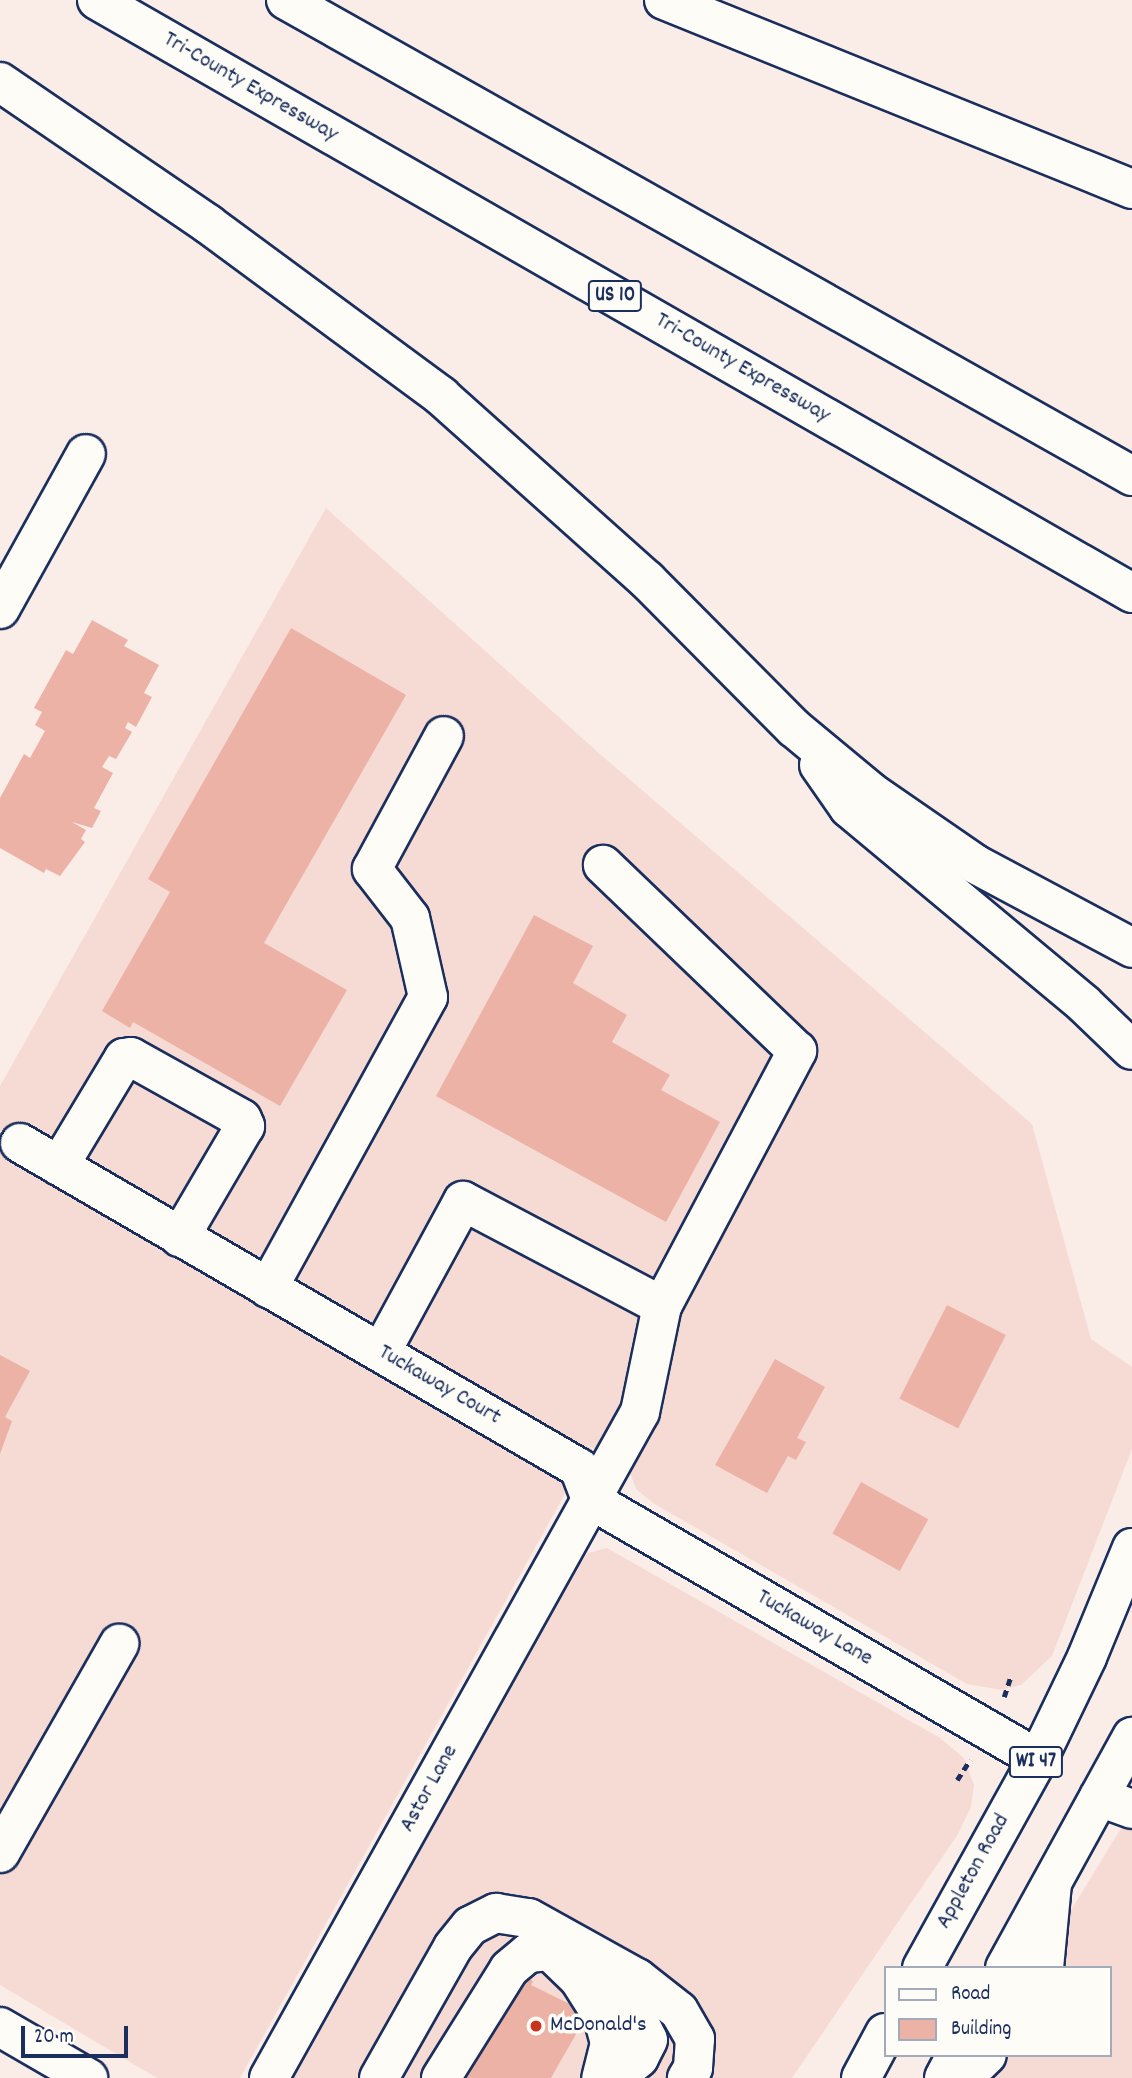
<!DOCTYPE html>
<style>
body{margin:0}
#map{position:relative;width:1132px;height:2078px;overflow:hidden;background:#faede7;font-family:Dekko,sans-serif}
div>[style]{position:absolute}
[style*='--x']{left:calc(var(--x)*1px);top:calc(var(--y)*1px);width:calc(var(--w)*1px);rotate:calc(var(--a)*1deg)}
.built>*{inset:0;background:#f6dbd4}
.building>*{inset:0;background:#ecb2a6;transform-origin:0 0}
.path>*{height:4.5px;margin-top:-2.25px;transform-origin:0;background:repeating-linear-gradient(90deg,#1b2f5e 0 7px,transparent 0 12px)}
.roads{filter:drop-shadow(2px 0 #1b2f5e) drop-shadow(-2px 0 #1b2f5e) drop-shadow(0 2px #1b2f5e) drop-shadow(0 -2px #1b2f5e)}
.minor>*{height:38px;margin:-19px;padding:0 19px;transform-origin:19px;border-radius:19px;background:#fdfcf7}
.major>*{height:38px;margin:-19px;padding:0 19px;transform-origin:19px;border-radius:19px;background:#fdfcf7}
.highway>*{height:38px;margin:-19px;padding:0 19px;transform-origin:19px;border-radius:19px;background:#fdfcf7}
.dots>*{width:19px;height:19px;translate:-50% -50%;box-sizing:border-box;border:4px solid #fdfcf7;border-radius:50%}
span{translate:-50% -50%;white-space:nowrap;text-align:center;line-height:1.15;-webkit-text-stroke:7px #fdfcf7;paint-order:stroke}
.shield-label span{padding:2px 5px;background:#fdfcf7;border:2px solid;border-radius:5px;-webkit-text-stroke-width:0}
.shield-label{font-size:21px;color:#1b2f5e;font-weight:700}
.street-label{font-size:23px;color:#1b2f5e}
.poi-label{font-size:23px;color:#1b2f5e}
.left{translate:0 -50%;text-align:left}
.legend{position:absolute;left:884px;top:1966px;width:228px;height:91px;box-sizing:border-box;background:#fdfcf7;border:2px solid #a3aaba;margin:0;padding:9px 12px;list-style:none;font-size:21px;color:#1b2f5e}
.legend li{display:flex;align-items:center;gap:14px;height:35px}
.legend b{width:35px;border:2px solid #a3aaba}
.scale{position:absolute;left:21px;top:2026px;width:107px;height:32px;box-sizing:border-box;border:4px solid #1b2f5e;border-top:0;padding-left:9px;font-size:21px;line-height:24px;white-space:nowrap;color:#1b2f5e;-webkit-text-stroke:5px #fdfcf7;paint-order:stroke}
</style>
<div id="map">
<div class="built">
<div style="clip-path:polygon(326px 508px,601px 755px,1032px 1124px,1091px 1339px,1132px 1367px,1132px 1449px,1052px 1656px,1021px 1685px,1002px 1690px,967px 1684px,653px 1503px,636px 1489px,628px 1467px,591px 1447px,240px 2078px,157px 2078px,0 1985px,0 1086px)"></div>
<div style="clip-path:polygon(607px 1548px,940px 1738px,964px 1758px,974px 1785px,971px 1807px,958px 1834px,792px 2078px,292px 2078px,574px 1572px,588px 1553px)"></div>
<div style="clip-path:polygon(1132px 1810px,1132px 2078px,990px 2078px,1010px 2055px,1109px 2055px,1109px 1968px,1060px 1968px,1070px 1912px)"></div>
</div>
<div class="building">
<div style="clip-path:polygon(92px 620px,128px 640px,124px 646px,159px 665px,144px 693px,152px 697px,136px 727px,128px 722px,125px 728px,132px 732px,116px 759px,109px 756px,102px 767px,113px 773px,94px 808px,101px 811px,92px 828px,72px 822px,86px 830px,81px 839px,85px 842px,60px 876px,46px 869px,44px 873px,0 848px,0 798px,24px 754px,30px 758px,45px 731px,35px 725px,42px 712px,34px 708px,66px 650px,73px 654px)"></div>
<div style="clip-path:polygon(291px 628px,406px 695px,264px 943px,347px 990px,280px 1106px,133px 1022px,130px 1028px,102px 1011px,170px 892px,148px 879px)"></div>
<div style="clip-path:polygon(534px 915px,593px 946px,573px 983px,627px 1015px,612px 1042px,670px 1075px,661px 1090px,720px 1122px,666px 1222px,436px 1096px)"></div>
<div style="left:947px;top:1305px;width:66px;height:105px;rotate:27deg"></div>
<div style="clip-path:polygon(0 1355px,30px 1371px,5px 1417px,12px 1421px,0 1454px)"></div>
<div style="clip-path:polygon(775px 1359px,825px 1387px,797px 1438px,806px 1442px,796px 1460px,788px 1456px,767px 1493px,715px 1465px)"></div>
<div style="left:861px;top:1482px;width:77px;height:59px;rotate:29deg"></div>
<div style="clip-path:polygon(521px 1974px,533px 1981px,531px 1985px,588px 2013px,551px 2078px,451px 2078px)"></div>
</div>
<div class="path">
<div style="--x:1004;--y:1697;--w:22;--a:-72"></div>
<div style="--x:957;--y:1780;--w:24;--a:-57"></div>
</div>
<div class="roads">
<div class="minor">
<div style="--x:0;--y:609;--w:177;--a:-61"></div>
<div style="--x:20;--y:1143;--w:647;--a:30.17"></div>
<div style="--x:579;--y:1468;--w:34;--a:69"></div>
<div style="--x:59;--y:1166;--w:126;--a:-59"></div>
<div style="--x:124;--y:1058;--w:7;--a:-8"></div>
<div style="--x:131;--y:1057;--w:127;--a:29.2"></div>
<div style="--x:242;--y:1119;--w:8;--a:67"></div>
<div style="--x:245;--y:1126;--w:129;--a:120.4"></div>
<div style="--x:268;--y:1288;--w:332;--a:-61.2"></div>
<div style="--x:428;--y:997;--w:81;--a:-102.8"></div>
<div style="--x:410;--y:918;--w:62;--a:-127.8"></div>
<div style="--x:372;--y:869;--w:151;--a:-61.6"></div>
<div style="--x:381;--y:1352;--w:172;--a:-61.5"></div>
<div style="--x:463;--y:1201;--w:225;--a:27.8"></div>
<div style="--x:591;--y:1500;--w:517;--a:30.09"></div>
<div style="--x:1099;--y:1797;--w:35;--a:20"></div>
<div style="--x:0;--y:1853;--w:241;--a:-60.3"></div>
<div style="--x:1044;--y:1968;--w:84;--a:-84.6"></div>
<div style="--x:598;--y:1978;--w:39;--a:38"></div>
<div style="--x:629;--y:2002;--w:42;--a:63.4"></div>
<div style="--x:648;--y:2040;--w:20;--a:117"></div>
<div style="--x:639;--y:2058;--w:32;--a:141"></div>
<div style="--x:0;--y:2027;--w:102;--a:30.1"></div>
<div style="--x:269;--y:2078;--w:762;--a:-60.88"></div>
<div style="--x:640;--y:1412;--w:108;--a:-78.3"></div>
<div style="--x:662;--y:1306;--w:289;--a:-62.1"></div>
<div style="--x:797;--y:1051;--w:269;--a:-136.2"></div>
<div style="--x:379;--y:2078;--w:150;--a:-60.5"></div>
<div style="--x:453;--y:1947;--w:27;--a:-51"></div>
<div style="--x:470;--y:1926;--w:29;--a:-27"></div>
<div style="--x:496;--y:1913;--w:33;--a:9"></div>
<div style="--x:529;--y:1918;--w:124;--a:29.1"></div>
<div style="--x:637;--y:1978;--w:53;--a:38.2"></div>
<div style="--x:679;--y:2011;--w:32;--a:60"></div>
<div style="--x:695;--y:2039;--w:29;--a:94"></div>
<div style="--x:693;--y:2068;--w:12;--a:121"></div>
<div style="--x:441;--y:2078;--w:128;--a:-58"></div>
<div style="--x:509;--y:1969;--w:25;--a:-40"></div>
<div style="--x:528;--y:1953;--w:22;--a:-5"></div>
<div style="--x:550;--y:1951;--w:40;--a:44"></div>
<div style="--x:579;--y:1979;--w:45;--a:57.7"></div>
<div style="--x:603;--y:2017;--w:27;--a:75"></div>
<div style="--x:610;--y:2043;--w:36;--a:104"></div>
<div style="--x:963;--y:2078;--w:33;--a:-44"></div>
</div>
<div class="major">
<div style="--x:922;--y:1968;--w:239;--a:-61"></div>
<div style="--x:1038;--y:1759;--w:113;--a:-64.3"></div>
<div style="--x:1087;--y:1657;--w:118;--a:-67.6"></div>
<div style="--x:1005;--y:1968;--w:264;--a:-61.2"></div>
<div style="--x:861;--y:2078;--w:51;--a:-61.9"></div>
<div style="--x:944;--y:2078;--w:26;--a:-62"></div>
</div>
<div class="highway">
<div style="--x:97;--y:0;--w:1193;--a:29.81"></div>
<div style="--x:286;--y:0;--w:971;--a:29.36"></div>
<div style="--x:664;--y:0;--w:505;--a:21.99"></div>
<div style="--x:0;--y:82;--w:252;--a:34.3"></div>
<div style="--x:208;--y:224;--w:290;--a:36.4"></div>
<div style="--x:441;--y:396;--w:276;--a:41.8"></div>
<div style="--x:647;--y:580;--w:209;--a:45.2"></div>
<div style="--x:794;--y:728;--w:100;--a:39.7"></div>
<div style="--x:871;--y:792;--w:126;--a:34.7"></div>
<div style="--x:975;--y:864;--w:178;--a:28.1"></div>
<div style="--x:819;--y:765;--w:52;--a:55.1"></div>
<div style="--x:849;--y:808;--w:306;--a:39.8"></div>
<div style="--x:1084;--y:1004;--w:66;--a:43.8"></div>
</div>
</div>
<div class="dots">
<div style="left:536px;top:2026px;background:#c8321e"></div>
</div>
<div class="shield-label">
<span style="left:615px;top:296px">US 10</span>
<span style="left:1036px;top:1762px">WI 47</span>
</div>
<div class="street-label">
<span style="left:250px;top:88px;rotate:30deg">Tri-County Expressway</span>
<span style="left:742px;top:369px;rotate:30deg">Tri-County Expressway</span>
<span style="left:439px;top:1386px;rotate:30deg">Tuckaway Court</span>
<span style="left:814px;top:1629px;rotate:30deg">Tuckaway Lane</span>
<span style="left:430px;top:1789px;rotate:-61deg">Astor Lane</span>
<span style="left:974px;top:1872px;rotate:-61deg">Appleton Road</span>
</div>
<div class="poi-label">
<span class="left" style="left:550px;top:2026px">McDonald's</span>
</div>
<ul class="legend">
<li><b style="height:9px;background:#fdfcf7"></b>Road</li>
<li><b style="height:19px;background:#ecb2a6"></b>Building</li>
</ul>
<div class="scale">20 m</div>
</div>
